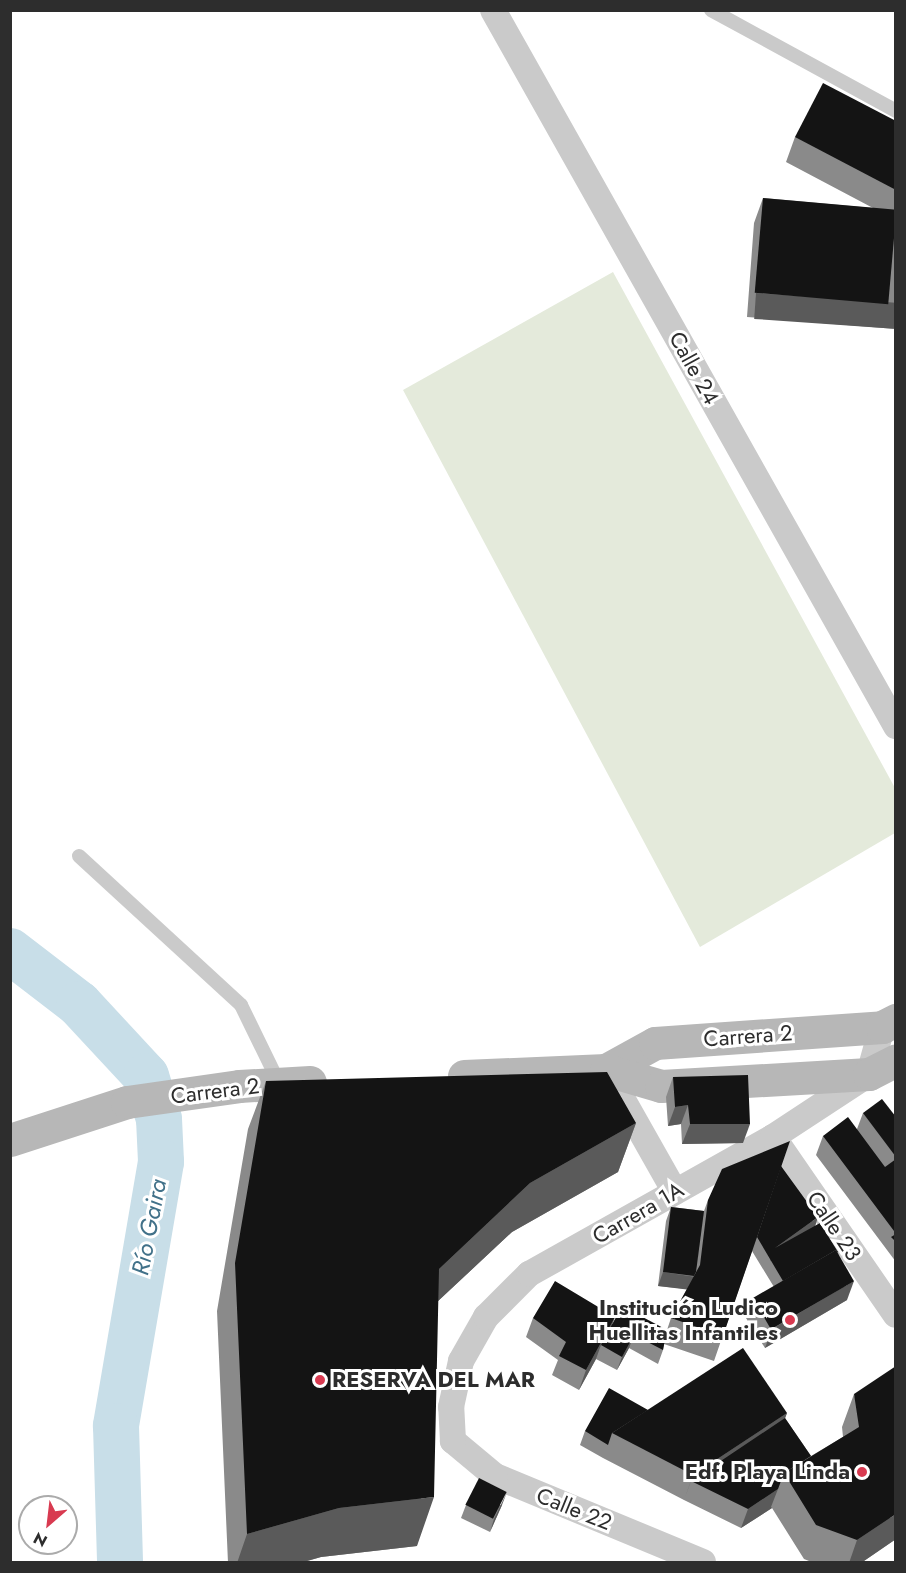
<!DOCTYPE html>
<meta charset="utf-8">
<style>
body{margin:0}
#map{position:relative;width:906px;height:1573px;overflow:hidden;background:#fff;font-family:Jost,sans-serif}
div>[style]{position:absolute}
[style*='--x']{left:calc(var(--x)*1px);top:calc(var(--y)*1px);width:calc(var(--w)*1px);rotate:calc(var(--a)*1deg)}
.green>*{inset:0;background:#e4eadb}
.river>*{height:46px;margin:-23px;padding:0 23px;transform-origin:23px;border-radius:23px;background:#c8dee8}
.lane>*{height:14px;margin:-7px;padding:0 7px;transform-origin:7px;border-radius:7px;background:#cacaca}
.street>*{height:26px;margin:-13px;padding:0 13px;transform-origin:13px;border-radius:13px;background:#cacaca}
.secondary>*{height:33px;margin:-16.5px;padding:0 16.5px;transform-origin:16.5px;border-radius:16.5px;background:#b7b7b7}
.wall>*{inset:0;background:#8a8a8a}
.shaded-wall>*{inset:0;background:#5a5a5a;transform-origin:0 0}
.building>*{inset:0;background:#141414;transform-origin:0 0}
.dots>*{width:16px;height:16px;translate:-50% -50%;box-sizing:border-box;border:3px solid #fff;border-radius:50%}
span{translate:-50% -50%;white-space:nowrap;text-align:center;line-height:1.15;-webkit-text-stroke:6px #fff;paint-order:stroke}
.street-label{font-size:22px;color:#2d2d2d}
.poi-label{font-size:22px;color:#2d2d2d;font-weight:700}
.right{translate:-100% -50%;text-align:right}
.left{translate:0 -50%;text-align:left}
.water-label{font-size:24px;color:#417189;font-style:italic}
.frame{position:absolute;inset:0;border:12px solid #2d2d2d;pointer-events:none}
.north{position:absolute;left:18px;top:1495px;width:60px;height:60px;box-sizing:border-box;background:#fff;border:2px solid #ababab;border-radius:50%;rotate:208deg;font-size:16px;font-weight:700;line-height:24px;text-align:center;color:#2d2d2d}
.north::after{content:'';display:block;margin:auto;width:21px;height:27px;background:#d83a50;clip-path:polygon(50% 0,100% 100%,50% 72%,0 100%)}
</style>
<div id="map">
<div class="green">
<div style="clip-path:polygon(613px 272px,895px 788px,895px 833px,700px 947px,403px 390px)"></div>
</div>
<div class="river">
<div style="--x:10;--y:951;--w:87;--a:37.5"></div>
<div style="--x:79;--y:1004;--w:98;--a:47.1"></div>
<div style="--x:146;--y:1076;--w:45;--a:73.2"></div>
<div style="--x:159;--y:1119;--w:43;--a:87.3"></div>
<div style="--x:161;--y:1162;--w:268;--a:99.7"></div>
<div style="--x:116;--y:1426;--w:136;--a:88.3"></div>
</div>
<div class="lane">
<div style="--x:711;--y:10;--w:211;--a:28.6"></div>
<div style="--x:79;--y:856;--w:220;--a:42.6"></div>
<div style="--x:241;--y:1005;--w:87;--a:64"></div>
</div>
<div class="street">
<div style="--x:493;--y:10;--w:822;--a:60.63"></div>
<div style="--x:606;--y:1070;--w:140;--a:60.5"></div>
<div style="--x:773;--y:1137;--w:216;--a:55.4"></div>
<div style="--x:703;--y:1562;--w:225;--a:-157.5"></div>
<div style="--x:495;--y:1476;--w:55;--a:-140.2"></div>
<div style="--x:453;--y:1441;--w:34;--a:-93"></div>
<div style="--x:451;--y:1407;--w:47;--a:-77.7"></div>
<div style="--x:461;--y:1361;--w:51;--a:-60.4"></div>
<div style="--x:486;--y:1317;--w:61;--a:-45"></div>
<div style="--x:529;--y:1274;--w:280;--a:-29.3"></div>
<div style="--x:773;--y:1137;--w:115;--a:-33.3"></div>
<div style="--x:869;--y:1074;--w:49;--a:-74.5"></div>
</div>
<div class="secondary">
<div style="--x:606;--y:1070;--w:56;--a:-28.9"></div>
<div style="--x:655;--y:1043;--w:228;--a:-4"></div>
<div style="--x:882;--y:1027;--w:16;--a:-27"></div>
<div style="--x:464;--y:1076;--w:142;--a:-2.4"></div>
<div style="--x:606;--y:1070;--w:57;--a:16.2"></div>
<div style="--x:661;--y:1086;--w:208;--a:-3.3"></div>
<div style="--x:869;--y:1074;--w:30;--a:-27"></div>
<div style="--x:10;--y:1140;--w:123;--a:-18"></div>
<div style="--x:127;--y:1102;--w:113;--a:-8.1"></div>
<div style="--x:239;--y:1086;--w:71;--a:-3.2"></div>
</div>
<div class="wall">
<div style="clip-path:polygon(896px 121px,896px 329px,747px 317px,754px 223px,763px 198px,873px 208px,786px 162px,795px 137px)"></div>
<div style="clip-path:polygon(673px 1077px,743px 1143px,682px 1144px,681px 1124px,668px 1126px,666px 1097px)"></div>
<div style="clip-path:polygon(266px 1081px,636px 1123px,618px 1172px,512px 1232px,438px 1301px,417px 1546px,321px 1557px,300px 1563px,228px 1563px,217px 1311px,248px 1129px)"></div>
<div style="clip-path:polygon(863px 1113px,896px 1117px,896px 1262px,816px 1155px,823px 1136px,857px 1129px)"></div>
<div style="clip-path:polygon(781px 1166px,815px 1226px,838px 1252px,847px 1300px,765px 1348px,746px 1318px,753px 1299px,774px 1287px,752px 1251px,714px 1361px,664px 1344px,663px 1350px,658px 1364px,629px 1348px,617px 1370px,596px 1359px,579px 1390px,552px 1375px,558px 1360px,526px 1337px,533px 1318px,615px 1317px,612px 1324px,667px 1330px,671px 1318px,687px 1289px,658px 1286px,666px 1221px,671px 1207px,704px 1211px,708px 1200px)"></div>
<div style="clip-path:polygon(854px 1394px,896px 1539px,861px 1563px,814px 1563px,804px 1559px,772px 1508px,741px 1528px,684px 1500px,603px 1458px,580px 1445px,585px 1431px,648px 1410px,787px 1413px,785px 1418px,811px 1456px,843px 1437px,842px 1427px)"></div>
<div style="clip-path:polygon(466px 1505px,502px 1505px,490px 1532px,461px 1518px)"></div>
</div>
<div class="shaded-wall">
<div style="left:756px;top:293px;width:140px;height:26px;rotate:4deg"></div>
<div style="clip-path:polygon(688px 1105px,681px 1124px,668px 1126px,675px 1107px)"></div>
<div style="clip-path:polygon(636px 1123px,618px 1172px,512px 1232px,421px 1317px,439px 1269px,530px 1183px)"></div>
<div style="clip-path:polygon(690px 1124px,750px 1124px,743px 1143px,682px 1144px)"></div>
<div style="clip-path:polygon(818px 1217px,814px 1230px,770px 1261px,775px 1248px)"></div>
<div style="clip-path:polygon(663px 1272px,696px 1277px,691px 1290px,658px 1286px)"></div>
<div style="clip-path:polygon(854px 1281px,847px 1300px,765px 1348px,772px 1329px)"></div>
<div style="clip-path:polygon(615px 1317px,608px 1336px,601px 1345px,596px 1359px,579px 1390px,586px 1370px)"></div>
<div style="clip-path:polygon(634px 1335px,629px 1348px,617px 1370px,622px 1357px)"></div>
<div style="clip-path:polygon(787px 1413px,778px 1437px,691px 1481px,684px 1500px,693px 1475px)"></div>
<div style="clip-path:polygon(778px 1489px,771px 1507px,772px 1508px,741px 1528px,748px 1509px)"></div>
<div style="clip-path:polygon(507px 1492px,502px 1505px,490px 1532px,494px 1519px)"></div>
<div style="clip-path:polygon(434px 1497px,417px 1546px,321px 1557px,300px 1563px,237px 1563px,247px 1534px,339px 1508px)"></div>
<div style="clip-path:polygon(896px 1514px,896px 1539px,861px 1563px,849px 1563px,857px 1540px)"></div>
</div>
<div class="building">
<div style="clip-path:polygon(823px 83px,896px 121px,896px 190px,795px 137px)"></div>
<div style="left:763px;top:198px;width:134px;height:95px;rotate:5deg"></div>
<div style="clip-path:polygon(607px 1072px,636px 1123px,530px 1183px,439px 1269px,434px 1497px,339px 1508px,247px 1534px,235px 1263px,266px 1081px)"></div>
<div style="clip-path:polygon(748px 1075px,750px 1124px,690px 1124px,688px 1105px,675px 1107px,673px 1077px)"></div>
<div style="clip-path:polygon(882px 1099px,896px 1117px,896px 1157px,863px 1113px)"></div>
<div style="clip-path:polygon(848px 1117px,885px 1167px,896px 1159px,896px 1229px,894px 1231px,823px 1136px)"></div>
<div style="clip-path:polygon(790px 1141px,723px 1336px,671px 1318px,700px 1265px,708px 1200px,722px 1169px)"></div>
<div style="clip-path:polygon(781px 1166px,818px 1217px,775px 1248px,820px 1223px,838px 1252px,837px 1252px,836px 1250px,783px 1281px,757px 1237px)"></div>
<div style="clip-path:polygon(671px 1207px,704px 1211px,696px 1272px,694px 1276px,663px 1272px)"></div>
<div style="clip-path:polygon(896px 1234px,896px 1242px,891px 1237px)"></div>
<div style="left:836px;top:1250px;width:36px;height:96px;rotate:60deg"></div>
<div style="clip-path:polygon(555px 1281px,615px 1317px,586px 1370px,559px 1356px,566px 1342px,533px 1318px)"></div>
<div style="clip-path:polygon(622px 1306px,667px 1330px,663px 1350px,634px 1335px,622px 1357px,601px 1345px)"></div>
<div style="clip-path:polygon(743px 1348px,787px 1413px,693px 1475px,612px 1433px)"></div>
<div style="clip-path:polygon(896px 1366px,896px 1514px,857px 1540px,816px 1525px,784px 1473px,859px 1427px,854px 1394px)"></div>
<div style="clip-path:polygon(609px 1388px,648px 1410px,612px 1433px,608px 1445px,585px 1431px)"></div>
<div style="clip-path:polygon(785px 1418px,811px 1456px,784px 1473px,778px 1489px,748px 1509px,691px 1481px)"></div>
<div style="left:479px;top:1478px;width:31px;height:30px;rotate:27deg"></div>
</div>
<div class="dots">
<div style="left:790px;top:1320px;background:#d83a50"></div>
<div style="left:320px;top:1380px;background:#d83a50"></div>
<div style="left:862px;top:1472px;background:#d83a50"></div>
</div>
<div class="street-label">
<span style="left:694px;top:368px;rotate:61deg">Calle 24</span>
<span style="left:748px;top:1036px;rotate:-4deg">Carrera 2</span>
<span style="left:215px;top:1091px;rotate:-7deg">Carrera 2</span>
<span style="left:638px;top:1213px;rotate:-30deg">Carrera 1A</span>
<span style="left:834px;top:1226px;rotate:56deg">Calle 23</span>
<span style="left:574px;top:1509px;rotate:22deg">Calle 22</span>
</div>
<div class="poi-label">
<span class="right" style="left:778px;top:1320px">Institución Ludico<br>Huellitas Infantiles</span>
<span class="left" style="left:332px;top:1380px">RESERVA DEL MAR</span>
<span class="right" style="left:850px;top:1472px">Edf. Playa Linda</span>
</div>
<div class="water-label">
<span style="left:149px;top:1227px;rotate:-79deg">Río Gaira</span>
</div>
<div class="frame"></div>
<div class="north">N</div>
</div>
